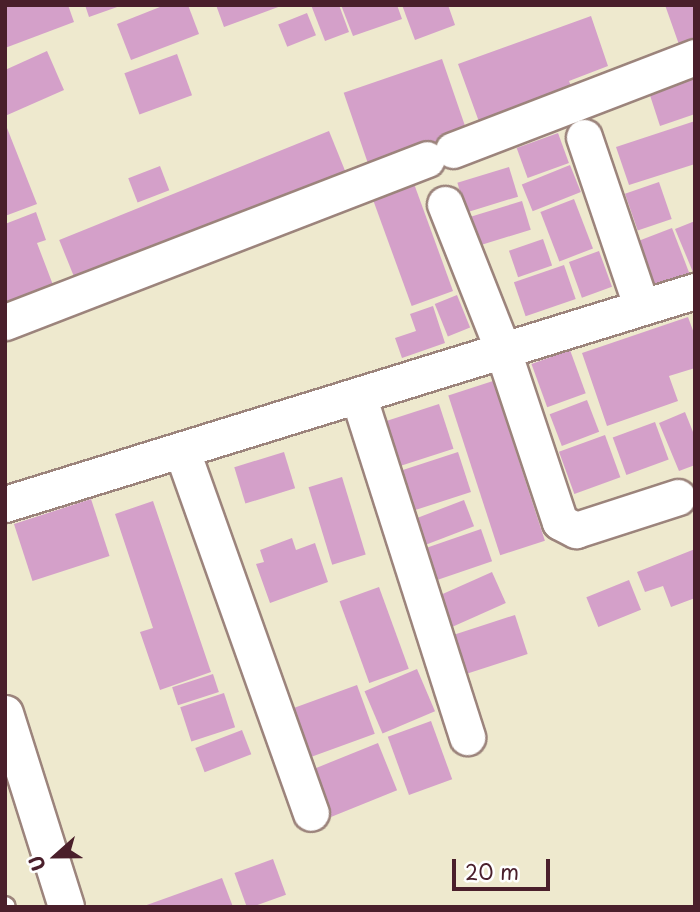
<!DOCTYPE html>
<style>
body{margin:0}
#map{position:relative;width:700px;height:912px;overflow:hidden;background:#eee9ce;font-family:"Playpen Sans",sans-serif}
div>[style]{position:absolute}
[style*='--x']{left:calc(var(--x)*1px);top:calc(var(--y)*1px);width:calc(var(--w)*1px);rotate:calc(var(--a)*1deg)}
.building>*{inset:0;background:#d4a0c9;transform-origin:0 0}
.roads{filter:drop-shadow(2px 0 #9c847c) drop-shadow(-2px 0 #9c847c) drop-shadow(0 2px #9c847c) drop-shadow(0 -2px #9c847c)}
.service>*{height:18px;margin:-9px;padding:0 9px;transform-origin:9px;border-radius:9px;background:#fff}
.minor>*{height:35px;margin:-17.5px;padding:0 17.5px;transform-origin:17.5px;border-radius:17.5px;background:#fff}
span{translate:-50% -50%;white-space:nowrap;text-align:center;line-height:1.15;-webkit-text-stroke:5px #fff;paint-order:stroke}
.frame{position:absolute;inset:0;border:7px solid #4a1f2b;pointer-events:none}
.north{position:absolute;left:21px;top:821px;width:70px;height:70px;-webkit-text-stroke:5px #fff;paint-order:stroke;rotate:249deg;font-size:19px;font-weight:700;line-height:28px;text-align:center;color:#4a1f2b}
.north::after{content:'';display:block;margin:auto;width:24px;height:32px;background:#4a1f2b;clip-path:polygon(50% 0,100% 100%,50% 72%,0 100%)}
.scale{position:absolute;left:452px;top:859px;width:98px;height:32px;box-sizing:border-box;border:4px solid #4a1f2b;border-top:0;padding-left:9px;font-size:21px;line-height:24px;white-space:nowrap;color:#4a1f2b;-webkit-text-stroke:5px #fff;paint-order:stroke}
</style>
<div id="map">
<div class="building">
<div style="clip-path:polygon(5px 5px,68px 5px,74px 22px,5px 48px)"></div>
<div style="clip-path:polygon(85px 5px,120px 5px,120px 6px,89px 17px)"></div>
<div style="clip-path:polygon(165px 5px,188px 5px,199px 34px,131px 60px,117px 24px)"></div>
<div style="clip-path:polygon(216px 5px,281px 5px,281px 6px,224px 27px)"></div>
<div style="clip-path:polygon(311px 5px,339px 5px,349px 32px,325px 41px)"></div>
<div style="clip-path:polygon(341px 5px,397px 5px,402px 19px,353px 36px)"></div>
<div style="clip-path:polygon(402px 5px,448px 5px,455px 25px,415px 40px)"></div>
<div style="clip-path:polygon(665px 5px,695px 5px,695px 48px,682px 53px)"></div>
<div style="left:307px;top:13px;width:24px;height:31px;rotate:68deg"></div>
<div style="clip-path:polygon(591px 16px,608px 66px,569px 81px,575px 96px,482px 130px,458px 64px)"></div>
<div style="clip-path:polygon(47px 51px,64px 90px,5px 116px,5px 70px)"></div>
<div style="left:177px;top:54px;width:44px;height:56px;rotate:70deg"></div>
<div style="left:442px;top:59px;width:79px;height:104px;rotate:71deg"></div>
<div style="clip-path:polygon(695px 64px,695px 114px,660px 126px,645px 80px)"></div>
<div style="clip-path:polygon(695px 121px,695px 164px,629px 185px,616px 147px)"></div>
<div style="clip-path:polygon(7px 128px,37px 204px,5px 216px,5px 129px)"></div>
<div style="left:329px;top:131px;width:48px;height:291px;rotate:68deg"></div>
<div style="left:558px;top:133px;width:32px;height:44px;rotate:70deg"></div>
<div style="left:570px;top:165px;width:29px;height:52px;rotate:68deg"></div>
<div style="left:160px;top:166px;width:26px;height:34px;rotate:69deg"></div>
<div style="left:509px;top:167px;width:31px;height:54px;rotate:73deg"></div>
<div style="left:413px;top:181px;width:117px;height:44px;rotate:70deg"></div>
<div style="left:659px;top:182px;width:39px;height:36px;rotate:71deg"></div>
<div style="left:574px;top:199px;width:53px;height:36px;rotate:69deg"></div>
<div style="left:522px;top:201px;width:30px;height:58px;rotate:73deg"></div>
<div style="clip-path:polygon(36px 212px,46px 240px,37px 243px,58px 298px,5px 318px,5px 224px)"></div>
<div style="clip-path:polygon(695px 221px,695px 277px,675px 229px)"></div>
<div style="left:672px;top:228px;width:50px;height:48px;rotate:69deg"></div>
<div style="left:543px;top:239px;width:28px;height:36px;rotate:71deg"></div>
<div style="left:599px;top:251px;width:38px;height:32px;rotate:70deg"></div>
<div style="left:564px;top:265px;width:36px;height:53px;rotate:71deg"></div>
<div style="left:457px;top:295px;width:35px;height:24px;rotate:68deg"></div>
<div style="clip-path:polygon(433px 306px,445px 343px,402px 358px,395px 338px,416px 331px,410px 314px)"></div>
<div style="clip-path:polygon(688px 317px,695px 336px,695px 368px,669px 376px,678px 401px,607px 426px,582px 353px)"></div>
<div style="left:570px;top:350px;width:46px;height:41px;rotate:70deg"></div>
<div style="left:493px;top:381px;width:168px;height:47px;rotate:72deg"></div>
<div style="left:587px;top:400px;width:34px;height:40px;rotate:69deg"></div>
<div style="left:439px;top:404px;width:47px;height:57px;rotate:72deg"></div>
<div style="clip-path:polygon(685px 412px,695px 437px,695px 465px,679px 471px,659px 423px)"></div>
<div style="left:655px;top:422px;width:40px;height:45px;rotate:70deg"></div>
<div style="left:605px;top:435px;width:45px;height:49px;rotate:70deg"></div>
<div style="left:284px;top:452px;width:38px;height:52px;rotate:73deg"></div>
<div style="left:458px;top:452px;width:42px;height:62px;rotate:72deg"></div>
<div style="left:342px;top:477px;width:81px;height:35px;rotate:73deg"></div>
<div style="left:91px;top:499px;width:60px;height:81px;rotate:72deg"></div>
<div style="left:464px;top:500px;width:28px;height:67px;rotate:69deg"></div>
<div style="clip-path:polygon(153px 501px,211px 672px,160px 690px,140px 632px,153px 628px,115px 514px)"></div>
<div style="left:481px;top:529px;width:34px;height:72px;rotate:71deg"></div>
<div style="clip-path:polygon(292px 538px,296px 550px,315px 543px,328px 582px,270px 603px,256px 564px,264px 562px,260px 550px)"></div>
<div style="clip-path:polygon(695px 549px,695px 598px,671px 607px,663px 586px,645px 592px,637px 572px)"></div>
<div style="left:492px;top:572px;width:34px;height:70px;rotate:66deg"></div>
<div style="left:629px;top:580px;width:32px;height:46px;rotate:68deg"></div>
<div style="left:379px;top:587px;width:87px;height:42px;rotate:70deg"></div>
<div style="left:515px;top:615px;width:41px;height:73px;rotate:72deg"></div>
<div style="left:417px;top:669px;width:46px;height:57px;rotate:67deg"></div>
<div style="left:213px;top:674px;width:19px;height:43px;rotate:72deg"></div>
<div style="left:357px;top:685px;width:52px;height:68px;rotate:70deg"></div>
<div style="left:224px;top:693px;width:36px;height:46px;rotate:72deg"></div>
<div style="left:431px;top:721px;width:62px;height:46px;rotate:70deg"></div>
<div style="left:242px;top:730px;width:26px;height:50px;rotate:69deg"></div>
<div style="left:378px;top:743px;width:51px;height:76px;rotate:68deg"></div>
<div style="left:273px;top:859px;width:38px;height:41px;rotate:70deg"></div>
<div style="clip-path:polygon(222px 878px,233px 907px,144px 907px,144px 906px)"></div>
</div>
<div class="roads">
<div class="service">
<div style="--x:5;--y:906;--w:1;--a:45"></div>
</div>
<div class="minor">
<div style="--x:584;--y:137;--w:177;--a:71.3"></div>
<div style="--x:453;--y:150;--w:259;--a:-21"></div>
<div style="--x:445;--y:204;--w:155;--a:68.4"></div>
<div style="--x:502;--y:348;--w:183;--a:71.6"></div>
<div style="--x:560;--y:522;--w:18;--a:27"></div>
<div style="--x:576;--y:530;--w:107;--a:-17.9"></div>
<div style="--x:5;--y:322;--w:452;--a:-21.1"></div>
<div style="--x:359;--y:398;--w:356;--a:72.3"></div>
<div style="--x:182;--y:451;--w:384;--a:70.4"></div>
<div style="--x:5;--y:504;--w:722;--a:-17.16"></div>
<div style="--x:5;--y:713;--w:203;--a:72.5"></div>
</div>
</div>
<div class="frame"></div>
<div class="north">U</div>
<div class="scale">20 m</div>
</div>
